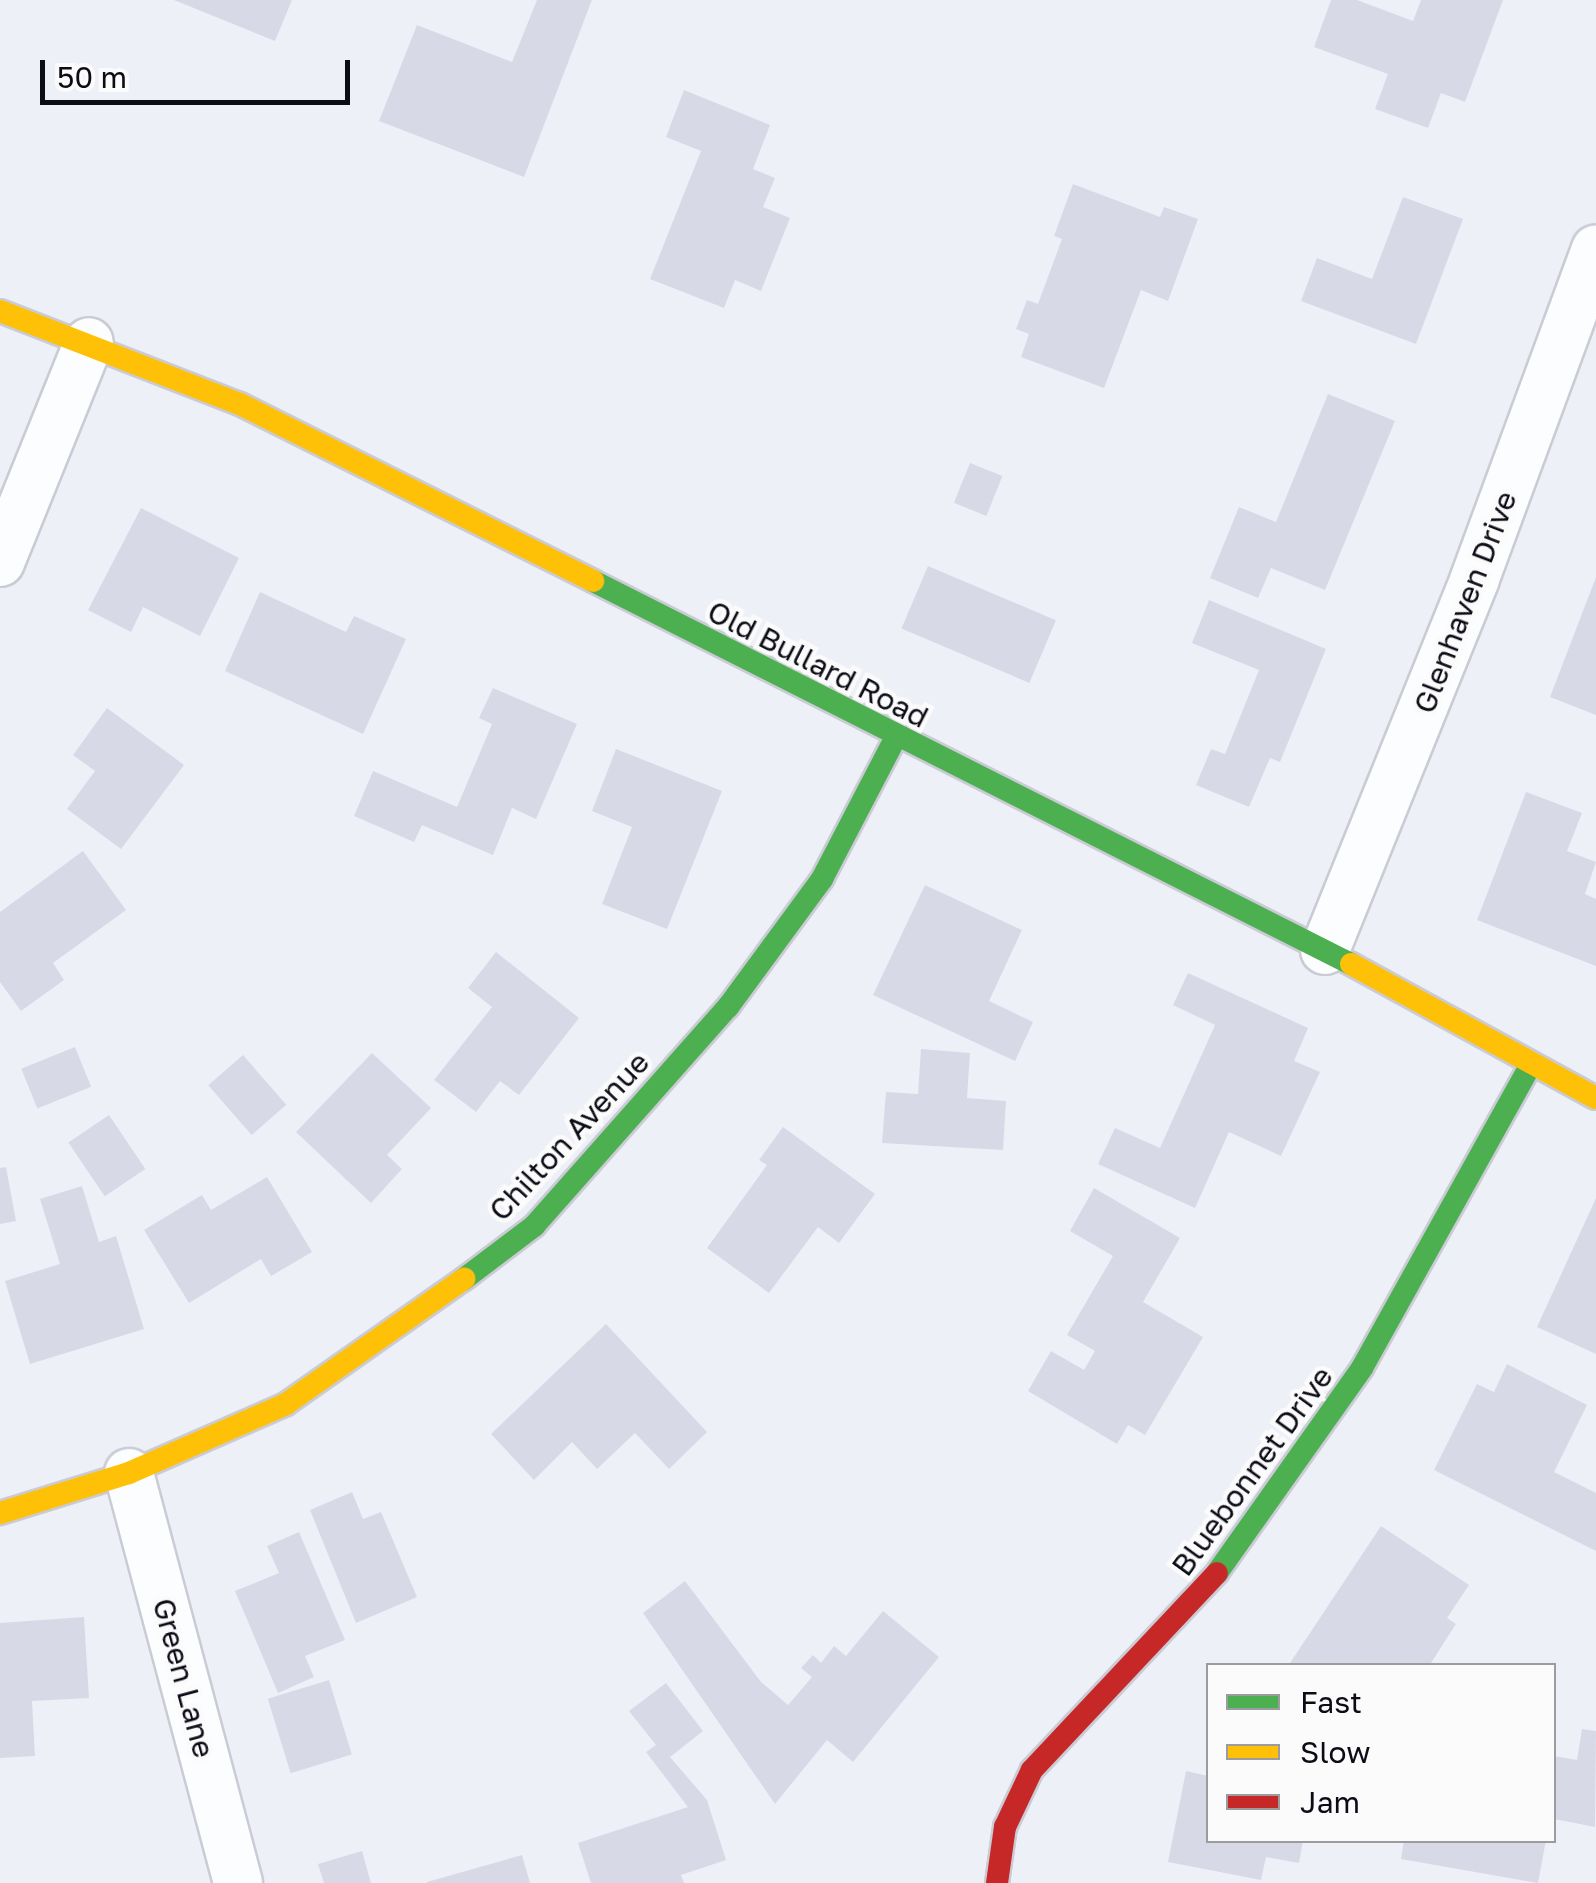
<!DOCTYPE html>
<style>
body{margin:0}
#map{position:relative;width:1596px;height:1883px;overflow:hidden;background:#eef0f8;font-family:"Golos Text",sans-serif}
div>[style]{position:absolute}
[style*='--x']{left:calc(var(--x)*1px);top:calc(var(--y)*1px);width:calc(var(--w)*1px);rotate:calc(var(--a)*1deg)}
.building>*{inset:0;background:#d8d9e7;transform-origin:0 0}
.roads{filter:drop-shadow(2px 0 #cacbd5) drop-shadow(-2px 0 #cacbd5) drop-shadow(0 2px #cacbd5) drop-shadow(0 -2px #cacbd5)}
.street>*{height:48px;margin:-24px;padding:0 24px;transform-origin:24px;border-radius:24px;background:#fcfdfe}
.fast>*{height:22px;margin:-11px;padding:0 11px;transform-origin:11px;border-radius:11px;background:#4caf50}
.slow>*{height:22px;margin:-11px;padding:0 11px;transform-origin:11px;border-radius:11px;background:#ffc107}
.jam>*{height:22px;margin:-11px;padding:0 11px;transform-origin:11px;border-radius:11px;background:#c62828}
span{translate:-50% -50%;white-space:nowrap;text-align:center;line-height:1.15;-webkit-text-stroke:9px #fbfbfb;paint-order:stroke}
.street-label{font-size:30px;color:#0c0c17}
.legend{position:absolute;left:1206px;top:1663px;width:350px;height:180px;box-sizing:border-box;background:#fbfbfb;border:2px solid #9b9ba0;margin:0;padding:12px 18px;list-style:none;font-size:30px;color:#0c0c17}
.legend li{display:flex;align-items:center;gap:20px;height:50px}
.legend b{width:50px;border:2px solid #9b9ba0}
.scale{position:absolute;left:40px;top:60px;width:310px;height:45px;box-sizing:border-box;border:5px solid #0c0c17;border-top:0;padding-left:12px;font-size:30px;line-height:35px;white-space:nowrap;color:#0c0c17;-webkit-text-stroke:8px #fbfbfb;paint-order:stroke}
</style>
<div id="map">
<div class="building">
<div style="clip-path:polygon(174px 0,292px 0,275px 41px)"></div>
<div style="clip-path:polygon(537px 0,592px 0,524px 177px,379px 121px,417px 25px,512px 62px)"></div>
<div style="clip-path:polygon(1331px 0,1357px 0,1413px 21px,1421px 0,1503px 0,1465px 102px,1441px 93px,1428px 128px,1375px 109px,1388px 74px,1314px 47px)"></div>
<div style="clip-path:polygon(684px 90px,770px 125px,753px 169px,775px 178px,763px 207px,790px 218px,761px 291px,735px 280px,724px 308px,650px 279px,701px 151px,666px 137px)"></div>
<div style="clip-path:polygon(1073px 184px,1160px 217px,1164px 207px,1198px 219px,1168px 301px,1141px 290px,1104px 388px,1021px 357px,1029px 334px,1016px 329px,1027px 300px,1038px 304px,1062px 239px,1054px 236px)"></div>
<div style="clip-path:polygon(1403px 197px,1463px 219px,1416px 344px,1301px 301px,1317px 258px,1372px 279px)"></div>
<div style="clip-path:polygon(1328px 394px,1395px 421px,1325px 590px,1271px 568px,1258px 598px,1210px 578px,1239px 507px,1276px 522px)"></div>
<div style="left:970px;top:463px;width:35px;height:43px;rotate:22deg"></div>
<div style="clip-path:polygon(141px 508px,239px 558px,200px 636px,143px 607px,131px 632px,88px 610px)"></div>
<div style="left:928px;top:566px;width:139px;height:68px;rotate:23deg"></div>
<div style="clip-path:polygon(1596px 577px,1596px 715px,1550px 697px)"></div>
<div style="clip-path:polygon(260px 592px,346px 632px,354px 616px,406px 639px,363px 734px,225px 671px)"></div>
<div style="clip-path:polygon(1209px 600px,1326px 649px,1280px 762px,1270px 758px,1249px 807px,1196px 785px,1211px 749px,1225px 754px,1259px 670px,1192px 643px)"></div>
<div style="clip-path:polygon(493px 688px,577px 724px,536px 819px,512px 808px,493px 855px,422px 825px,414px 842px,354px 816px,373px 771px,457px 807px,492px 724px,479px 718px)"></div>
<div style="clip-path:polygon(107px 708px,184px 765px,121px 849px,67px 809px,95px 771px,73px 755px)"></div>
<div style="clip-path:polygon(616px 749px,722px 791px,667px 929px,602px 904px,632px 827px,592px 811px)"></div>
<div style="clip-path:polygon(1526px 792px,1582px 813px,1567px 851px,1596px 862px,1585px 894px,1596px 899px,1596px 966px,1477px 920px)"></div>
<div style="clip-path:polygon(83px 851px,126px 910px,53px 963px,64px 980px,21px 1011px,0 982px,0 912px)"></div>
<div style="clip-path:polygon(925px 885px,1022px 930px,989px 1001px,1033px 1022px,1015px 1061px,873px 995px)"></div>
<div style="clip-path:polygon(496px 952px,579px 1018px,519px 1095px,500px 1081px,476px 1112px,434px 1080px,492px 1007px,468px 988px)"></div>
<div style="clip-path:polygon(1188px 973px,1308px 1028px,1294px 1061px,1320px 1072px,1281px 1156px,1229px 1132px,1195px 1208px,1098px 1164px,1115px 1128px,1160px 1148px,1215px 1025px,1173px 1005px)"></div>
<div style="left:75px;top:1047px;width:43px;height:58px;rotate:68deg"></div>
<div style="clip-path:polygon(921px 1049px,970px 1053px,967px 1098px,1006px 1101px,1003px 1150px,882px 1143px,886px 1092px,918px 1094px)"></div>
<div style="clip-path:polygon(372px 1053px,431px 1108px,387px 1155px,402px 1169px,371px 1203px,296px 1132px)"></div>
<div style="left:243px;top:1055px;width:66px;height:46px;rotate:49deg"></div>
<div style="left:109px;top:1115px;width:65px;height:49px;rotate:56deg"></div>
<div style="clip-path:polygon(783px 1127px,875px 1194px,839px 1243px,818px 1227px,769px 1293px,707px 1248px,767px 1165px,759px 1160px)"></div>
<div style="clip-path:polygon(6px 1167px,16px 1221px,0 1224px,0 1168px)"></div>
<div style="clip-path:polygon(267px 1177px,312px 1252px,271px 1276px,261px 1259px,189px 1303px,144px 1230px,202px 1195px,211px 1210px)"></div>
<div style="clip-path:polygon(82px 1186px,99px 1242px,116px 1236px,144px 1329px,30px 1364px,5px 1281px,60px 1264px,40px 1199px)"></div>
<div style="clip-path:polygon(1094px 1188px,1180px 1238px,1143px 1302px,1203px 1337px,1145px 1435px,1128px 1425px,1117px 1444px,1028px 1391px,1051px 1351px,1084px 1370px,1095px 1351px,1067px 1335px,1113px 1256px,1070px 1231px)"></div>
<div style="clip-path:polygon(1596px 1198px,1596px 1354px,1537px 1327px)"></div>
<div style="clip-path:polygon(606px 1324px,707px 1432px,669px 1469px,635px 1433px,597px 1469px,572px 1442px,534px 1480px,491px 1434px)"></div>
<div style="clip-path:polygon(1507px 1364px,1587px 1405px,1554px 1472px,1596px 1493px,1596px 1551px,1434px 1470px,1477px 1384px,1494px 1392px)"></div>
<div style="clip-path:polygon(352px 1492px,363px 1519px,381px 1512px,417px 1597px,356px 1623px,310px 1510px)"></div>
<div style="clip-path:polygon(1381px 1526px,1469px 1585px,1447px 1618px,1456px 1624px,1429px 1666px,1288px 1666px)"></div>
<div style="clip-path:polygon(299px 1532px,345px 1640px,305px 1656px,314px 1677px,278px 1693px,235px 1591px,279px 1573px,267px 1546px)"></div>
<div style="clip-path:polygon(685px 1581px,761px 1682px,788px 1705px,812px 1677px,801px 1668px,813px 1655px,821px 1663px,834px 1646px,846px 1656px,883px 1611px,939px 1657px,853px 1762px,827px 1740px,775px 1804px,643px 1613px)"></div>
<div style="clip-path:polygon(84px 1617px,89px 1698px,32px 1701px,35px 1756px,0 1758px,0 1623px)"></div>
<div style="left:329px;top:1680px;width:78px;height:64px;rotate:73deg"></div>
<div style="clip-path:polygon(666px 1683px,703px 1731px,670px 1757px,707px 1800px,726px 1860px,681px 1875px,684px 1883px,591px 1883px,578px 1843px,688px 1807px,646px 1752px,656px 1745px,629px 1711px)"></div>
<div style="clip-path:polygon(1582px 1729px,1596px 1731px,1595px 1827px,1554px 1819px,1554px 1756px,1577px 1760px)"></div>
<div style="clip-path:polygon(1186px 1771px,1208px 1776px,1208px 1840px,1303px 1840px,1299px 1863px,1266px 1857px,1261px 1880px,1168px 1862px)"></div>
<div style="clip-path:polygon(1404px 1840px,1546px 1840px,1538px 1883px,1401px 1859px)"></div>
<div style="clip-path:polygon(362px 1851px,371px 1883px,324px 1883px,318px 1864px)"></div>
<div style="clip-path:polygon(522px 1855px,530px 1883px,427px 1883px,427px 1882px)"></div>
</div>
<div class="roads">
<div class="street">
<div style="--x:0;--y:562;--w:237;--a:-68"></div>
<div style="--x:1325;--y:950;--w:401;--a:-68"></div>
<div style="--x:1475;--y:578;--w:350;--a:-69.8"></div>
<div style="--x:129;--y:1473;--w:424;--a:75.1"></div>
</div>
<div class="fast">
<div style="--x:593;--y:581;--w:849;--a:26.81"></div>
<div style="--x:464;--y:1279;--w:88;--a:-37.1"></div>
<div style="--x:534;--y:1226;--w:293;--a:-48.5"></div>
<div style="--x:728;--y:1007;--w:159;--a:-53.7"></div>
<div style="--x:822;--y:879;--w:160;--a:-62.5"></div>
<div style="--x:1217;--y:1573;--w:251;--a:-54.7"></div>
<div style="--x:1362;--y:1368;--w:346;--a:-60.9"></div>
</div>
<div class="slow">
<div style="--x:0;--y:311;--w:257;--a:21.2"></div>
<div style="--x:240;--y:404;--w:395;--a:26.6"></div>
<div style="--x:1351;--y:964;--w:279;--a:28.7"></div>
<div style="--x:0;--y:1513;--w:135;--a:-17.2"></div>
<div style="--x:129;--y:1473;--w:171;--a:-23.7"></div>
<div style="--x:286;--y:1404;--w:218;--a:-35.1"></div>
</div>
<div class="jam">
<div style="--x:997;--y:1883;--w:57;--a:-81.9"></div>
<div style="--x:1005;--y:1827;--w:63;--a:-64.7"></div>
<div style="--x:1032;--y:1770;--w:270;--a:-46.8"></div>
</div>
</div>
<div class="street-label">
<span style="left:1465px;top:602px;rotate:-69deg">Glenhaven Drive</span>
<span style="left:818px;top:664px;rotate:27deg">Old Bullard Road</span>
<span style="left:569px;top:1136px;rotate:-47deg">Chilton Avenue</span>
<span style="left:1252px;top:1471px;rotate:-54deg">Bluebonnet Drive</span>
<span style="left:184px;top:1678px;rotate:75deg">Green Lane</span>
</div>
<ul class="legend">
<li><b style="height:12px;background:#4caf50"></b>Fast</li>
<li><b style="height:12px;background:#ffc107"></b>Slow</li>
<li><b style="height:12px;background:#c62828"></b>Jam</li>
</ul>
<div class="scale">50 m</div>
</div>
